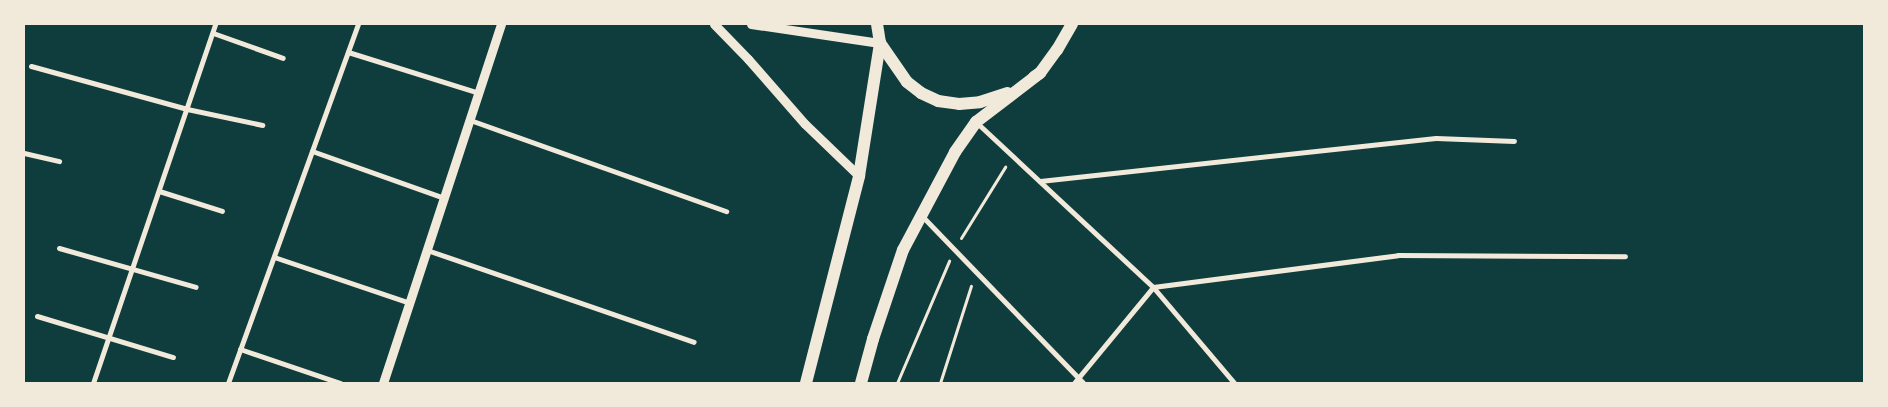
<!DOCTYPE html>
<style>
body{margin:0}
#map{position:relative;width:1888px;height:407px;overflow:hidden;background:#0f3d3e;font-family:"PT Sans Narrow",sans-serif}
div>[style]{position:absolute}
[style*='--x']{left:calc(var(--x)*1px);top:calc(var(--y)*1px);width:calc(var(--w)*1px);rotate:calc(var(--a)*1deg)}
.path>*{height:3px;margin:-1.5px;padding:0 1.5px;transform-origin:1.5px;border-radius:1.5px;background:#f1e9da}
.minor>*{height:5px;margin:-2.5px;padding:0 2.5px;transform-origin:2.5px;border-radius:2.5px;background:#f1e9da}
.tertiary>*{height:9px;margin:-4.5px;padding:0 4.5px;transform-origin:4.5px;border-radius:4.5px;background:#f1e9da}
.primary>*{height:12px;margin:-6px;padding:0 6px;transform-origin:6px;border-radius:6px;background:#f1e9da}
span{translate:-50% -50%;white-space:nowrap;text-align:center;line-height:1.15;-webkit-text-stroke:5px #f1e9da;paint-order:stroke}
.frame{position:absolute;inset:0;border:25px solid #f1e9da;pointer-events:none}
</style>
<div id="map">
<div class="path">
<div style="--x:961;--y:238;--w:84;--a:-58.2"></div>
<div style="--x:897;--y:383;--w:133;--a:-66.9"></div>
<div style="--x:940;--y:383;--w:102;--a:-72.3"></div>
</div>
<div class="minor">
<div style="--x:213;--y:33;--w:74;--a:19.7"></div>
<div style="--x:348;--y:52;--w:137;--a:17.4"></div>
<div style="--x:31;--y:66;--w:162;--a:15.4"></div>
<div style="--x:187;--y:109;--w:77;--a:12"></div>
<div style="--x:470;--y:120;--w:272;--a:19.6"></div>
<div style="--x:976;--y:122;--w:242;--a:43"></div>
<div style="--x:1153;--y:287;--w:126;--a:49.8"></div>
<div style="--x:312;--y:151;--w:140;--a:19.6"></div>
<div style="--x:24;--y:153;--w:36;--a:13"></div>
<div style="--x:1040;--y:181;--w:398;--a:-6.2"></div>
<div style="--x:1436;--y:138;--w:78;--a:2.2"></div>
<div style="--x:159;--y:191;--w:66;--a:17.6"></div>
<div style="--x:921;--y:215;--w:233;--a:46"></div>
<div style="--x:59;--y:248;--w:142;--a:15.9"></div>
<div style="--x:427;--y:250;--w:282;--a:19"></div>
<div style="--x:274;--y:257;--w:144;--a:18.7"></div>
<div style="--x:37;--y:316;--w:142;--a:16.8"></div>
<div style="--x:240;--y:349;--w:106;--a:18.8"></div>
<div style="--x:93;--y:383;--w:379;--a:-71.2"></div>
<div style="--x:228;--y:383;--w:382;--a:-70.1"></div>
<div style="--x:1074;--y:383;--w:124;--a:-50.5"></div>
<div style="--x:1153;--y:287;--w:247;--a:-7.4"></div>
<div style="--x:1398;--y:255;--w:227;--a:0.3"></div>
</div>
<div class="tertiary">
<div style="--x:714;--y:24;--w:49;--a:45.8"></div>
<div style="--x:748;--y:59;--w:86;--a:48.8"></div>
<div style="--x:805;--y:124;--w:75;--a:43.9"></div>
<div style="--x:751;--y:24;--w:130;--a:8.4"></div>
<div style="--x:383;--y:383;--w:378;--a:-71.8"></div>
</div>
<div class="primary">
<div style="--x:877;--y:24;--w:19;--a:81"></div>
<div style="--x:880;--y:43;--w:47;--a:55.3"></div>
<div style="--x:907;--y:82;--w:18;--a:38"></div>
<div style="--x:921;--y:93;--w:19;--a:25"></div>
<div style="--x:938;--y:101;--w:21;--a:8"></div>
<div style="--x:959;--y:104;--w:21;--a:-5"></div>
<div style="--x:980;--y:102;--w:29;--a:-18"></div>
<div style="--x:1034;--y:77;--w:7;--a:-34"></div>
<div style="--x:1040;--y:73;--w:29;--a:-54"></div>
<div style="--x:1057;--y:50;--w:30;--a:-60"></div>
<div style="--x:806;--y:383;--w:214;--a:-75.6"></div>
<div style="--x:859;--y:176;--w:135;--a:-81"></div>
<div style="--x:861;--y:383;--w:46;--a:-74.7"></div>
<div style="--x:873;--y:339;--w:94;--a:-71.4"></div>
<div style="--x:903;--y:250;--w:111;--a:-62"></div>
<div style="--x:955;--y:152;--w:37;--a:-55"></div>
<div style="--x:976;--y:122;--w:81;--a:-37.4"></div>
</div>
<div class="frame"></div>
</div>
